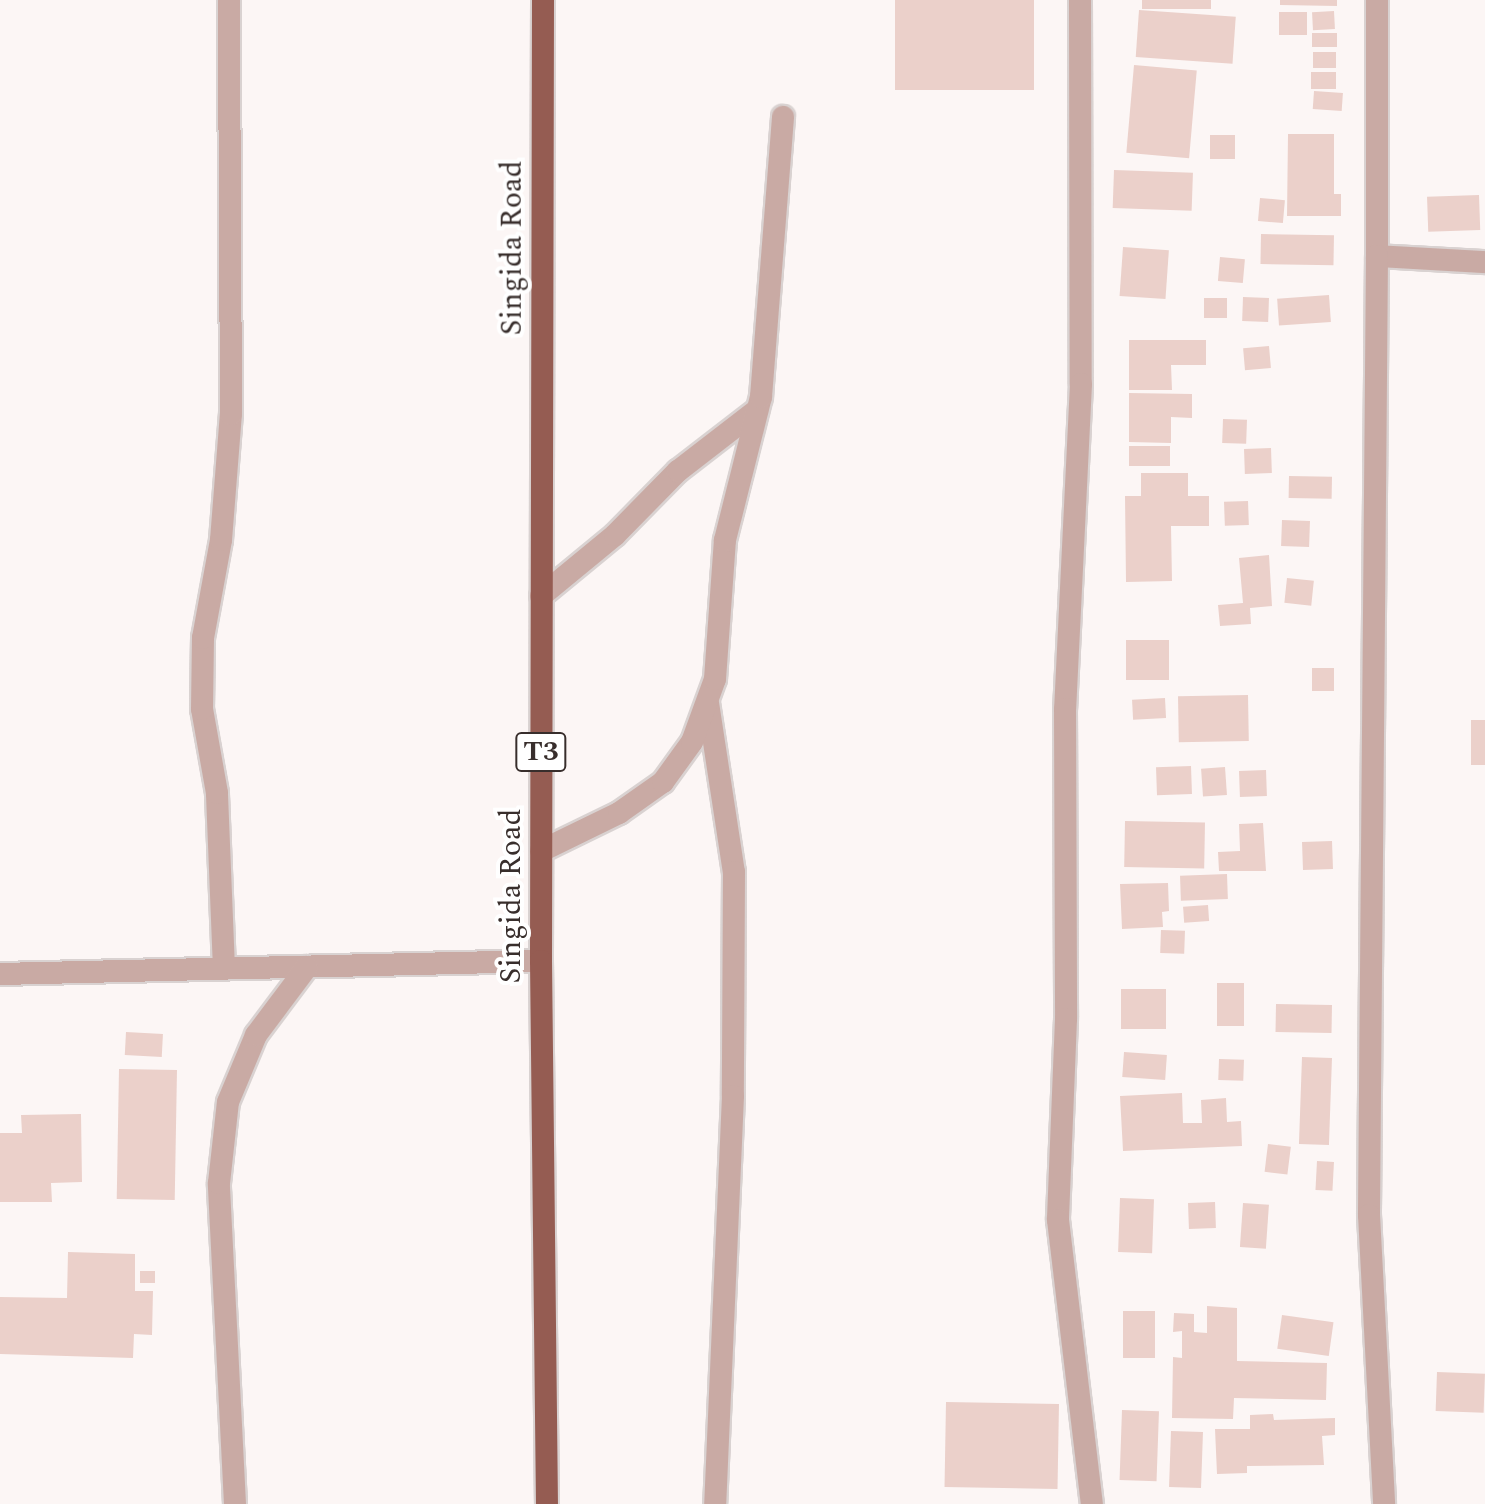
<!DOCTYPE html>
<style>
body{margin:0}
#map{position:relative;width:1485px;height:1504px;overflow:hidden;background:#fcf6f5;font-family:Spectral,serif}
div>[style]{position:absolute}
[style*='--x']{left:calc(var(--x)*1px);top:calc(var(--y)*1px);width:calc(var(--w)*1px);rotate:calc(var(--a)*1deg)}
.building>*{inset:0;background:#ebd0ca;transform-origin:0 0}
.roads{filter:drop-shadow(2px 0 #d9d2d1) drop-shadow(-2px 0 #d9d2d1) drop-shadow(0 2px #d9d2d1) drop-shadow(0 -2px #d9d2d1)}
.service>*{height:22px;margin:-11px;padding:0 11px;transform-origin:11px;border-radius:11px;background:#c9aaa4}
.minor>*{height:22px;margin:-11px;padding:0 11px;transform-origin:11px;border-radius:11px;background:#c9aaa4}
.trunk>*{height:22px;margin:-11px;padding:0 11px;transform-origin:11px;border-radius:11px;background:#955c52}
span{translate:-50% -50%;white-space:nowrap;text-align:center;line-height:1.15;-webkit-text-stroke:8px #fff;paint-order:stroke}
.shield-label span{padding:2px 6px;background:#fff;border:2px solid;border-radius:6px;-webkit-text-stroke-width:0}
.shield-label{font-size:28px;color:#382e2c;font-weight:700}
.street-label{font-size:30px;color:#382e2c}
</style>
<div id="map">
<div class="building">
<div style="left:895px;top:0;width:139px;height:90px"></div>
<div style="left:1142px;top:0;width:69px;height:9px"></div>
<div style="clip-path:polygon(1280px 0,1337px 0,1337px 6px,1280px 5px)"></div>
<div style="left:1139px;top:10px;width:97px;height:47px;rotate:4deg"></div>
<div style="left:1334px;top:11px;width:18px;height:22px;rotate:87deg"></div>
<div style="left:1279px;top:12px;width:28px;height:23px"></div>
<div style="left:1312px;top:33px;width:25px;height:14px"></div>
<div style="left:1313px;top:52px;width:23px;height:16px"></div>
<div style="left:1134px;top:65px;width:63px;height:88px;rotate:5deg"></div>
<div style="left:1311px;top:72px;width:25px;height:17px"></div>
<div style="left:1314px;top:91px;width:29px;height:18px;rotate:4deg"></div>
<div style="clip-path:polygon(1288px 134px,1334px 134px,1334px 194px,1341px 194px,1341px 216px,1287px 216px)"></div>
<div style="left:1210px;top:135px;width:25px;height:24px"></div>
<div style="left:1114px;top:170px;width:79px;height:38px;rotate:2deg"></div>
<div style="left:1479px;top:195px;width:35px;height:52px;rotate:88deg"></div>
<div style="left:1260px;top:198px;width:25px;height:23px;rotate:5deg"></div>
<div style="left:1261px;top:234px;width:73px;height:30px;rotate:1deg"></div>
<div style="left:1123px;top:247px;width:46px;height:49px;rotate:4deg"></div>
<div style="left:1220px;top:257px;width:25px;height:24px;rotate:5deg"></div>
<div style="left:1329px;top:295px;width:27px;height:52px;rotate:86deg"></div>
<div style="left:1243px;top:297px;width:26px;height:24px;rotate:2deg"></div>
<div style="left:1204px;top:298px;width:23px;height:20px"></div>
<div style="clip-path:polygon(1129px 340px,1206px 340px,1206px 365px,1171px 365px,1172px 390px,1129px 390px)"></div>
<div style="left:1269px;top:346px;width:22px;height:26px;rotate:85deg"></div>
<div style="clip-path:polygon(1129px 393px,1192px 394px,1192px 418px,1171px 417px,1171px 443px,1129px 442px)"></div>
<div style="left:1223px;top:419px;width:24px;height:24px;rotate:2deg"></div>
<div style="left:1170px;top:446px;width:20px;height:41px;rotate:90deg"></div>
<div style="left:1271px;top:448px;width:25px;height:27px;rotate:88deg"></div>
<div style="clip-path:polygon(1141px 473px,1188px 473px,1188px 496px,1209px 496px,1209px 526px,1171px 526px,1172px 581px,1126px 582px,1125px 496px,1141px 496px)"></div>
<div style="left:1289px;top:476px;width:43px;height:22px;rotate:1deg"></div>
<div style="left:1248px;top:501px;width:24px;height:24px;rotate:88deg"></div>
<div style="left:1282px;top:520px;width:28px;height:26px;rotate:2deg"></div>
<div style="clip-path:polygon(1269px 555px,1272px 606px,1250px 608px,1251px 624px,1220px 626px,1218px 605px,1243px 603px,1239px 558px)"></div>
<div style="left:1287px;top:578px;width:27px;height:25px;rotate:6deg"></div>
<div style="left:1126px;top:640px;width:43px;height:40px"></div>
<div style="left:1334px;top:668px;width:23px;height:22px;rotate:90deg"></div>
<div style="left:1248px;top:695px;width:46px;height:70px;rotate:89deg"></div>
<div style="left:1165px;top:698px;width:20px;height:33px;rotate:87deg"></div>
<div style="left:1471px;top:720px;width:14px;height:45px"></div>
<div style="left:1191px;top:766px;width:28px;height:35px;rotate:88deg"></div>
<div style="left:1225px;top:767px;width:28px;height:24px;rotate:86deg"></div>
<div style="left:1266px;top:770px;width:26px;height:27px;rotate:88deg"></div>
<div style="left:1125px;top:821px;width:80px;height:46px;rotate:1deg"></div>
<div style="clip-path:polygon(1263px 823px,1266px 871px,1219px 871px,1218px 852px,1240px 851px,1239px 824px)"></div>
<div style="left:1332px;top:841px;width:28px;height:30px;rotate:88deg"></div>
<div style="left:1227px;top:874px;width:25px;height:47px;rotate:88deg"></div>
<div style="clip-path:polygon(1168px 883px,1169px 911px,1162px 912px,1163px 927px,1122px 929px,1120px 884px)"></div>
<div style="left:1208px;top:905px;width:16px;height:25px;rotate:86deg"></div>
<div style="left:1161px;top:930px;width:24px;height:23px;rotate:2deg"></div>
<div style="left:1217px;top:983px;width:27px;height:43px"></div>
<div style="left:1121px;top:989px;width:45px;height:40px"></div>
<div style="left:1276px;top:1004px;width:56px;height:28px;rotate:1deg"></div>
<div style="left:126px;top:1032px;width:37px;height:23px;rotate:3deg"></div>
<div style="left:1124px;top:1052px;width:43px;height:25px;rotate:4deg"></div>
<div style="left:1302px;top:1057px;width:30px;height:87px;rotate:2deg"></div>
<div style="left:1219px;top:1059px;width:25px;height:21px;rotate:2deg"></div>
<div style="left:119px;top:1069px;width:58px;height:130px;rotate:1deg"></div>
<div style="clip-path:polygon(1182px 1093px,1183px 1123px,1202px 1123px,1201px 1100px,1226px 1098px,1227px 1122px,1241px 1121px,1242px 1146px,1123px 1151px,1120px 1096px)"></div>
<div style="clip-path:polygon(81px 1114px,82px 1182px,51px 1183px,52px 1202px,0 1202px,0 1133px,22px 1133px,21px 1115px)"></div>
<div style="left:1268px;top:1144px;width:23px;height:28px;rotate:7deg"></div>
<div style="left:1317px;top:1161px;width:17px;height:29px;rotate:3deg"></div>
<div style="left:1120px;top:1198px;width:34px;height:54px;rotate:2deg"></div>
<div style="left:1215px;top:1202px;width:26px;height:27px;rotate:88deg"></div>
<div style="left:1243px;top:1203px;width:26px;height:44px;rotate:4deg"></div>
<div style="clip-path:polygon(68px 1252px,135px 1254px,135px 1291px,153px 1291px,152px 1335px,134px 1334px,133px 1358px,0 1354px,0 1297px,67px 1298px)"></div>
<div style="left:140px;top:1271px;width:15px;height:12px"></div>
<div style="clip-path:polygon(1207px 1306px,1237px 1308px,1237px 1361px,1327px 1363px,1326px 1400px,1234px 1398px,1233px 1419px,1172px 1418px,1173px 1357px,1182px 1358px,1182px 1331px,1173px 1332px,1174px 1313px,1194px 1314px,1194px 1332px,1207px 1333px)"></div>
<div style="left:1123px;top:1311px;width:32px;height:47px"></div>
<div style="left:1282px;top:1315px;width:52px;height:34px;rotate:8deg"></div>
<div style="left:1437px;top:1372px;width:48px;height:39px;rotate:2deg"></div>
<div style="left:946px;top:1402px;width:113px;height:85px;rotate:1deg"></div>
<div style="left:1122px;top:1410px;width:37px;height:70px;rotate:2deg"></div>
<div style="clip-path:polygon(1273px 1414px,1274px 1420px,1335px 1418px,1335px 1435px,1322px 1436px,1324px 1465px,1247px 1466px,1247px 1473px,1217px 1474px,1215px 1429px,1250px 1429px,1250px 1415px)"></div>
<div style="left:1171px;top:1431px;width:32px;height:56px;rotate:2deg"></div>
</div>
<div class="roads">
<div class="service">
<div style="--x:1377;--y:0;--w:256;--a:90"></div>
<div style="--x:1377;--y:256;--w:108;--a:3.2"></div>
</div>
<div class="minor">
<div style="--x:1080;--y:0;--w:384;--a:89.9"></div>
<div style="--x:1081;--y:384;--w:325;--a:92.8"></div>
<div style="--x:1065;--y:709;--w:310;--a:89.8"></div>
<div style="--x:1066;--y:1019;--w:201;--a:92.3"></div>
<div style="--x:1058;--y:1220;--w:286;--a:83.2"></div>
<div style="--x:1377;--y:256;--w:959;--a:90.48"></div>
<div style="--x:1369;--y:1215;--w:289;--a:87"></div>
<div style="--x:541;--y:596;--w:96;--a:-39.5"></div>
<div style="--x:615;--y:535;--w:90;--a:-45.5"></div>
<div style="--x:678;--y:471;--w:100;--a:-37.7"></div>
<div style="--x:708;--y:703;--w:171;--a:81.3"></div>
<div style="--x:734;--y:872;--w:224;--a:90.3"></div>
<div style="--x:733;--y:1096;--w:408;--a:92.5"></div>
<div style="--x:541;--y:851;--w:87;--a:-26"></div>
<div style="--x:619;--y:813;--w:54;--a:-35.2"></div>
<div style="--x:663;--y:782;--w:49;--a:-54.1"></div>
<div style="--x:692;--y:742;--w:67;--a:-69.9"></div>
<div style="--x:715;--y:679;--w:139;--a:-85.9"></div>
<div style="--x:725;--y:540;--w:147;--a:-75.9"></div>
<div style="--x:761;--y:397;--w:281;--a:-85.5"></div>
<div style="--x:224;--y:969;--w:176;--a:-92.3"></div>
<div style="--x:217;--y:793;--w:85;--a:-100.1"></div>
<div style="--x:202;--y:709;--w:71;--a:-89.2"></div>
<div style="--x:203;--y:638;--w:100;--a:-79.6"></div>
<div style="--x:221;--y:540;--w:126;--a:-85.5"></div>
<div style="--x:231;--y:414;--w:414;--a:-90.3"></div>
<div style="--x:0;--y:974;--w:541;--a:-1.38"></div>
<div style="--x:235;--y:1504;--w:321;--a:-92.9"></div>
<div style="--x:219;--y:1183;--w:81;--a:-83.7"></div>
<div style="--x:228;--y:1102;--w:73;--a:-67.3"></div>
<div style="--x:256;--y:1035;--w:85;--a:-53.1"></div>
</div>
<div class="trunk">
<div style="--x:543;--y:0;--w:961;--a:90.12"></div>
<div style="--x:541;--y:961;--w:543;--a:89.37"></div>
</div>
</div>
<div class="shield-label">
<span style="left:541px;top:752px">T3</span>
</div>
<div class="street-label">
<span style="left:512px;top:248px;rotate:-90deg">Singida Road</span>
<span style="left:511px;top:896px;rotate:-90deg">Singida Road</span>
</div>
</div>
